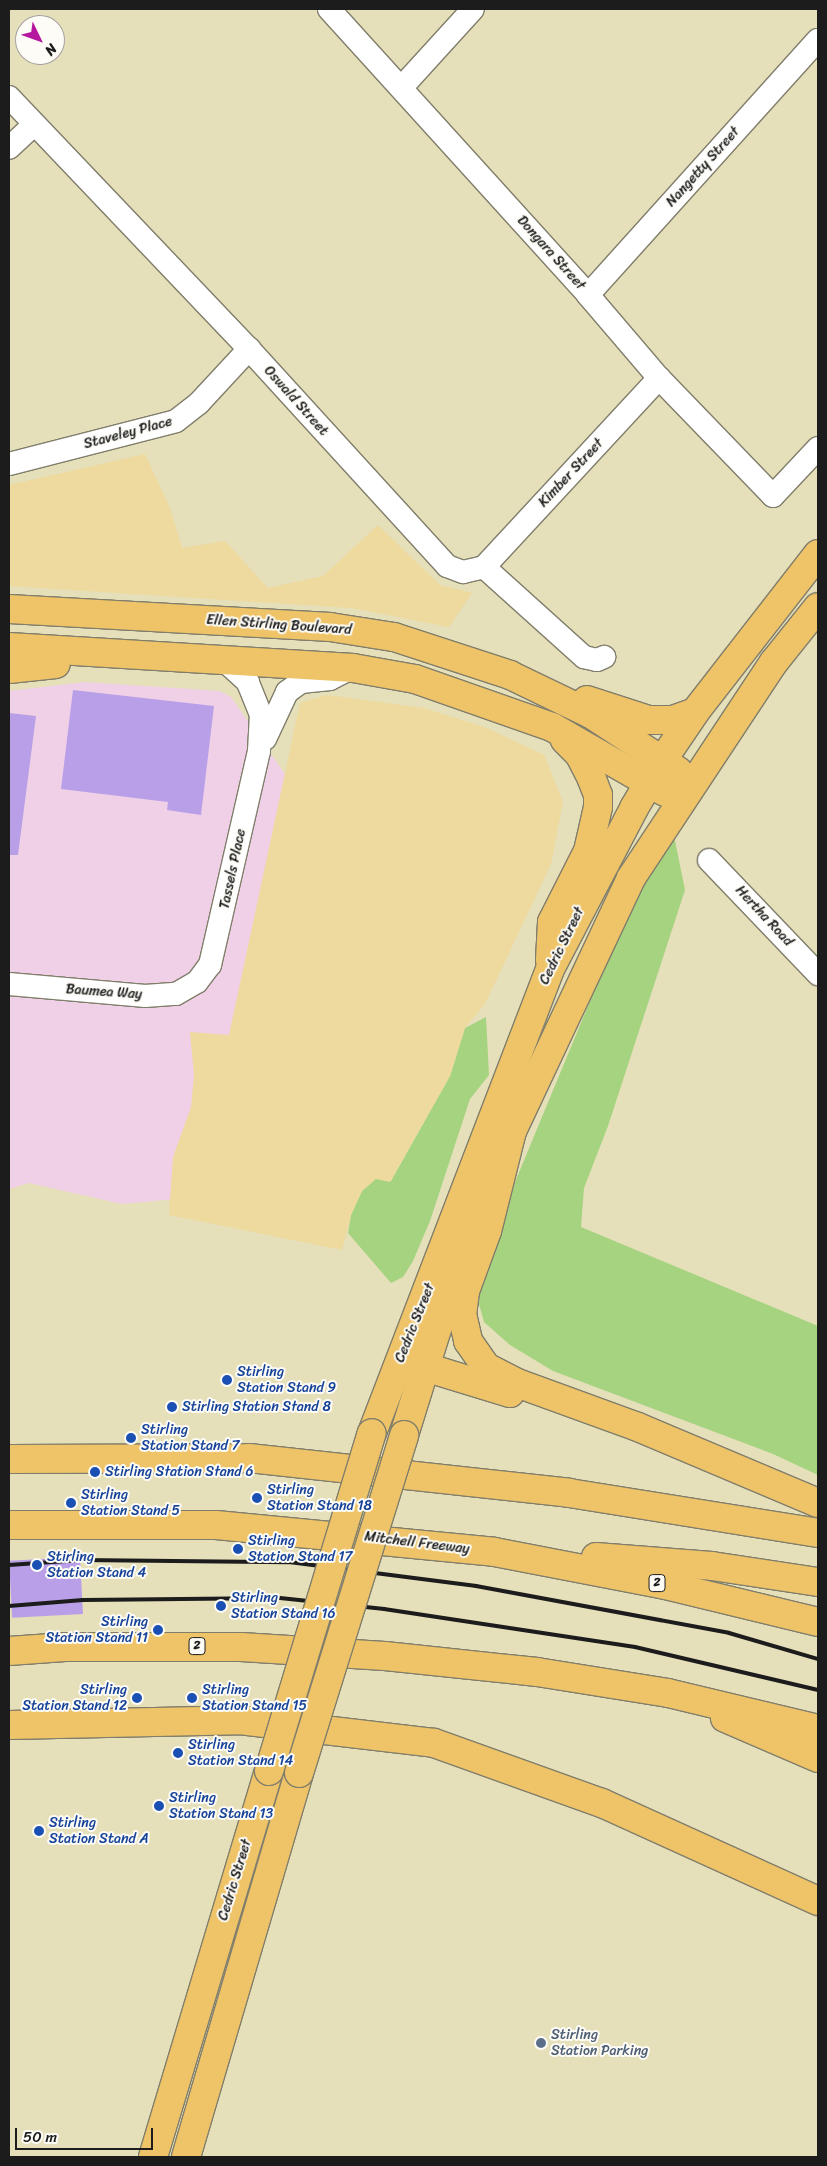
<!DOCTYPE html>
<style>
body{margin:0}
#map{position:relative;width:827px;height:2166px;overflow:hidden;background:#e5dfba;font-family:Sriracha,sans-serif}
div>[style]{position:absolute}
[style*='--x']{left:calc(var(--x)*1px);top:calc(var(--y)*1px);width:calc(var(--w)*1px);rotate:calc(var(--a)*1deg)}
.built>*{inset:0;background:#efd0e6}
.green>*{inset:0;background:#a5d380}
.sand>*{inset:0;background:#eeda9e}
.building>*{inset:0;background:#b99fe8;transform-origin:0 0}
.roads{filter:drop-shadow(1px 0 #807e6b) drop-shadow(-1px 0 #807e6b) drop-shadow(0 1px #807e6b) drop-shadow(0 -1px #807e6b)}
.minor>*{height:22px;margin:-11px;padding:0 11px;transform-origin:11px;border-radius:11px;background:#fff}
.primary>*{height:28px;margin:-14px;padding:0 14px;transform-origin:14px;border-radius:14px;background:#efc469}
.motorway>*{height:28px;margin:-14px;padding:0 14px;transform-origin:14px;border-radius:14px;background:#efc469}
.rail>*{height:4px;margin:-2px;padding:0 2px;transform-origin:2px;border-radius:2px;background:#1c1c1c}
.bridges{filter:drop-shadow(1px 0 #807e6b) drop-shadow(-1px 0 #807e6b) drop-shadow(0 1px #807e6b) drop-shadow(0 -1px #807e6b)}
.primary-bridge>*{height:28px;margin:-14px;padding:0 14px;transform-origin:14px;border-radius:14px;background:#efc469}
.dots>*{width:14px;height:14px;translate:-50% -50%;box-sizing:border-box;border:2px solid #fdfcf7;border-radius:50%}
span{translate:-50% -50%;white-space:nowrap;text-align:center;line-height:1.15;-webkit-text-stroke:4px #fdfcf7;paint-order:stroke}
.shield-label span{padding:1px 4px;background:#fdfcf7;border:1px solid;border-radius:4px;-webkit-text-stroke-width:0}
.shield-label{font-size:12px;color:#1c1c1c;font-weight:700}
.street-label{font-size:14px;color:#1c1c1c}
.transit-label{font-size:14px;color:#164399}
.left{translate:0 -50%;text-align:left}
.right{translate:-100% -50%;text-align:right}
.service-label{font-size:14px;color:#4e5e75}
.frame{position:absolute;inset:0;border:10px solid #1c1c1c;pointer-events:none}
.north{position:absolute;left:15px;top:15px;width:50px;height:50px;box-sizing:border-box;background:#fdfcf7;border:1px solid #a3a29f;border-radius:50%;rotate:132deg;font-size:14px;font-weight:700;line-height:20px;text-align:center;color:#1c1c1c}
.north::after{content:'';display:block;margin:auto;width:18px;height:22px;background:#b5179e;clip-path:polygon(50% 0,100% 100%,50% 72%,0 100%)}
.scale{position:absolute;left:15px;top:2128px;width:138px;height:22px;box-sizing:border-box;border:2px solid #1c1c1c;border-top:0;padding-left:6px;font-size:15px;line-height:18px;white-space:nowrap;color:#1c1c1c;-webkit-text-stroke:4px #fdfcf7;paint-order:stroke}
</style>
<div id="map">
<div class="built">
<div style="clip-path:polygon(85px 682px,220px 691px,231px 697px,285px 774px,197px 1197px,122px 1204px,29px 1183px,9px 1189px,9px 691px)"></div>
</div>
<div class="green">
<div style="clip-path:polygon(673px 831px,685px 890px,608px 1126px,584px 1188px,581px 1227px,818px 1326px,818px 1475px,773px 1454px,553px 1371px,510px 1345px,484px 1322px,477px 1297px,508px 1199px,629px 907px)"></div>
<div style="clip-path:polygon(486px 1017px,489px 1075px,470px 1099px,430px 1221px,413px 1261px,403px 1277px,391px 1283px,348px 1233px,351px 1215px,362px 1191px,376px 1178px,391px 1181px,450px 1076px,465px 1028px)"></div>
</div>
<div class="sand">
<div style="clip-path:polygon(145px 454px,170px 508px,182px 548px,225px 541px,268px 588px,323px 576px,378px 525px,440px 585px,472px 593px,449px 627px,351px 608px,9px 586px,9px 485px)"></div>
<div style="clip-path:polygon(327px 695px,424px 708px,487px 728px,544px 755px,563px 802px,551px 864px,485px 1004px,465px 1028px,450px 1076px,390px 1182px,376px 1179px,362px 1191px,351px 1215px,342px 1250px,169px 1215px,173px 1157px,191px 1107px,194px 1075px,190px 1032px,229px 1035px,300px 703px)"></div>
</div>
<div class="building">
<div style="clip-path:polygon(73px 690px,214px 706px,201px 815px,167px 810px,168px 802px,61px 789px)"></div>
<div style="clip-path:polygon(9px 713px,36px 716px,18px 855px,9px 855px)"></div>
<div style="left:80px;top:1557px;width:57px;height:71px;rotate:87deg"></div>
</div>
<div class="roads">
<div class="minor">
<div style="--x:329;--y:9;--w:386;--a:47.8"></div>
<div style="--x:588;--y:295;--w:109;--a:49.5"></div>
<div style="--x:659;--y:378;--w:164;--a:46"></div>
<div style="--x:773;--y:496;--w:66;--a:-46.8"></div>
<div style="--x:402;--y:87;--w:105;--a:-47.7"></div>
<div style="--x:9;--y:97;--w:348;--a:46.4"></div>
<div style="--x:249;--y:349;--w:294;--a:47.6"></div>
<div style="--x:447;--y:566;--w:17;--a:21"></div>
<div style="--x:463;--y:572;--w:22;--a:-13"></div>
<div style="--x:484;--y:567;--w:135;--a:42"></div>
<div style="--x:584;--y:657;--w:13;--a:13"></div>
<div style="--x:597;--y:660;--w:8;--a:-23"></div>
<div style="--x:9;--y:148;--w:34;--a:-43"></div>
<div style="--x:588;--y:295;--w:343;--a:-48"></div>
<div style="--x:9;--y:464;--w:172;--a:-14.4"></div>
<div style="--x:176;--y:421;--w:29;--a:-38"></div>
<div style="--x:199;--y:403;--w:74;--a:-47.2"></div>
<div style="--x:484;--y:567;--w:258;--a:-47.2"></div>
<div style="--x:265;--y:739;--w:52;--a:-64.9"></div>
<div style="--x:287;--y:692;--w:17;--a:-36"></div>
<div style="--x:301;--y:682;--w:29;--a:-6"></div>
<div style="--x:330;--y:679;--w:22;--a:-27"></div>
<div style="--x:709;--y:860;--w:158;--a:46.3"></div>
<div style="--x:9;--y:984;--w:137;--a:5"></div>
<div style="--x:145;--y:996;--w:31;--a:-4"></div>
<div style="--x:176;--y:994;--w:24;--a:-30"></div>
<div style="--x:197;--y:982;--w:21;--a:-53"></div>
<div style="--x:210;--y:965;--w:220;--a:-77.1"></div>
<div style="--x:259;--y:751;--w:36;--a:-87"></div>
<div style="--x:261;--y:715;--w:35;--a:-112"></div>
<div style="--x:248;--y:682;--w:36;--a:-138"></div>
</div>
<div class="primary">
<div style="--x:9;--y:609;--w:322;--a:3.2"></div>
<div style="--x:330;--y:627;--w:65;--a:8.9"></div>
<div style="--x:394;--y:637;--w:122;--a:18.1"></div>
<div style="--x:510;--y:675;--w:90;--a:25.7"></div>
<div style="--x:591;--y:714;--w:104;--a:33.2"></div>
<div style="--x:9;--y:647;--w:345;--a:3.5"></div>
<div style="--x:353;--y:668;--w:63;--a:10.1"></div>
<div style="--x:415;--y:679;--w:145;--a:19.3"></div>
<div style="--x:552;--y:727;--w:130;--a:29.9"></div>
<div style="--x:9;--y:669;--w:47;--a:-6.1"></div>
<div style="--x:587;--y:700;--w:65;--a:17.9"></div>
<div style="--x:649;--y:720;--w:24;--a:0"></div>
<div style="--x:673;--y:720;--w:23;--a:-20"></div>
<div style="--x:550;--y:960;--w:38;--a:-87"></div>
<div style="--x:552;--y:922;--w:80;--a:-63.1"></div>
<div style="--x:588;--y:851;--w:45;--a:-77.2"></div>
<div style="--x:598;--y:807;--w:12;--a:-90"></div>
<div style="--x:598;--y:795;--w:17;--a:-111"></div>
<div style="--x:592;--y:779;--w:28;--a:-117"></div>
<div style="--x:579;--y:754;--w:20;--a:-135"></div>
<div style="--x:505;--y:1146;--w:296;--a:-64.8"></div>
<div style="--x:631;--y:878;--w:259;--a:-56.5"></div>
<div style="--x:774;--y:662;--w:70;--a:-51.3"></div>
<div style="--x:372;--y:1433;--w:497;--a:-69"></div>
<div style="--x:550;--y:969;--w:182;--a:-62.4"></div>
<div style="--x:634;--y:808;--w:55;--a:-59.2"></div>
<div style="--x:662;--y:761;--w:59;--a:-56"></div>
<div style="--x:695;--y:712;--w:200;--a:-52.1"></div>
<div style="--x:404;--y:1435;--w:108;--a:-72.7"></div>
<div style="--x:436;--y:1332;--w:158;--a:-70.1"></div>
<div style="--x:153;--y:2157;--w:403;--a:-73.3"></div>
<div style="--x:186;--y:2157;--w:400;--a:-73.6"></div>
</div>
<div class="motorway">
<div style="--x:514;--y:1123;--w:111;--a:104"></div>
<div style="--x:487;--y:1231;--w:64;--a:110.1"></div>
<div style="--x:465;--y:1291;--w:23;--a:97"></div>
<div style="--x:462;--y:1314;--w:28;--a:77"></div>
<div style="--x:468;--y:1341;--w:32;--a:55"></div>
<div style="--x:486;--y:1367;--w:35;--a:27"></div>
<div style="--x:517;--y:1383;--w:129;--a:20"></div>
<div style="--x:638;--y:1427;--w:195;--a:22.9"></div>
<div style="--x:425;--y:1367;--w:89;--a:17"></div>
<div style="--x:9;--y:1459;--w:240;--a:-0.2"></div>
<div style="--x:249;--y:1458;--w:322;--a:6.2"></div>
<div style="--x:569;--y:1493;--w:252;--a:9.1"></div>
<div style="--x:9;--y:1525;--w:207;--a:0"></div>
<div style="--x:216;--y:1525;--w:279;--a:5.5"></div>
<div style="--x:494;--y:1552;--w:174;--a:10.9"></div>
<div style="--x:665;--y:1585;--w:157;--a:13.6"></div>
<div style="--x:596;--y:1557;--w:116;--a:4.4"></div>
<div style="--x:712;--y:1566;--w:107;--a:8.6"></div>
<div style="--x:9;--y:1651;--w:56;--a:-4.1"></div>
<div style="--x:65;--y:1647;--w:176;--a:0"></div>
<div style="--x:241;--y:1647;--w:144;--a:3.6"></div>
<div style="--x:385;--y:1656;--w:153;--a:6"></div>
<div style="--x:537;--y:1672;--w:133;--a:9.1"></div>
<div style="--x:668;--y:1693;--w:154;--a:13.5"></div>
<div style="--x:725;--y:1718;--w:101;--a:23.3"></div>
<div style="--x:9;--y:1725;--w:230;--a:-1.2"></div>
<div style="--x:239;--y:1720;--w:196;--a:6.7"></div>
<div style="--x:434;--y:1743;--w:178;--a:19.7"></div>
<div style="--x:602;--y:1803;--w:237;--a:24.4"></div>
</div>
</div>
<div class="rail">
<div style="--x:9;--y:1565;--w:72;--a:-4"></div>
<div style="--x:81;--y:1560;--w:208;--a:0.6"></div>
<div style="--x:289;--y:1562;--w:189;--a:7.3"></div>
<div style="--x:476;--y:1586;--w:257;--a:10.5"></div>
<div style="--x:729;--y:1633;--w:93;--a:16.3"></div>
<div style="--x:9;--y:1606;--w:74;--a:-4.6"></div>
<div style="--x:83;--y:1600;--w:197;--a:-0.6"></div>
<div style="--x:280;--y:1598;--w:105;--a:6"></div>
<div style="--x:384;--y:1609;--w:254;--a:8.6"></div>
<div style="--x:635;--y:1647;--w:188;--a:13.2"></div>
</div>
<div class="bridges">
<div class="primary-bridge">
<div style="--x:269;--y:1771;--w:353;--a:-73.1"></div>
<div style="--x:299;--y:1773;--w:354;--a:-72.7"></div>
</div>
</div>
<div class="dots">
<div style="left:227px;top:1380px;background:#1a4fb4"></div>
<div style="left:172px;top:1407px;background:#1a4fb4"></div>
<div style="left:131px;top:1438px;background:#1a4fb4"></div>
<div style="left:95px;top:1472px;background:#1a4fb4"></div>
<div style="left:257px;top:1498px;background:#1a4fb4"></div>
<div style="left:71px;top:1503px;background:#1a4fb4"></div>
<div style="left:238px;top:1549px;background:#1a4fb4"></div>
<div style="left:37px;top:1565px;background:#1a4fb4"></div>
<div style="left:221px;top:1606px;background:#1a4fb4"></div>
<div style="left:158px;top:1630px;background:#1a4fb4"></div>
<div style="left:137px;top:1698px;background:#1a4fb4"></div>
<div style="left:192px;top:1698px;background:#1a4fb4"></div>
<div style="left:178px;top:1753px;background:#1a4fb4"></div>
<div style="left:159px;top:1806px;background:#1a4fb4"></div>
<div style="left:39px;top:1831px;background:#1a4fb4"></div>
<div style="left:541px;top:2043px;background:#5c6f8a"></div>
</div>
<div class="shield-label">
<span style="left:657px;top:1583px">2</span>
<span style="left:197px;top:1646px">2</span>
</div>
<div class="street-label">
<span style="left:703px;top:167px;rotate:-48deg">Nangetty Street</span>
<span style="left:551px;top:253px;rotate:48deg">Dongara Street</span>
<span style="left:296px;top:401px;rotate:48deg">Oswald Street</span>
<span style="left:128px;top:433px;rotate:-15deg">Staveley Place</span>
<span style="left:571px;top:473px;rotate:-47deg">Kimber Street</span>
<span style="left:279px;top:625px;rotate:4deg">Ellen Stirling Boulevard</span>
<span style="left:233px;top:869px;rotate:-78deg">Tassels Place</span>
<span style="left:764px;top:916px;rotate:47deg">Hertha Road</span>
<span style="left:562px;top:946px;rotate:-64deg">Cedric Street</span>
<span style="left:104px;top:992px;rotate:4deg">Baumea Way</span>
<span style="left:415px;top:1323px;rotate:-68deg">Cedric Street</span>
<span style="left:417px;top:1543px;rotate:7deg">Mitchell Freeway</span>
<span style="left:235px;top:1880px;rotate:-73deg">Cedric Street</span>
</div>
<div class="transit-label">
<span class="left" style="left:237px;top:1380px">Stirling<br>Station Stand 9</span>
<span class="left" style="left:182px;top:1407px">Stirling Station Stand 8</span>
<span class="left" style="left:141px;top:1438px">Stirling<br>Station Stand 7</span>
<span class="left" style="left:105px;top:1472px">Stirling Station Stand 6</span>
<span class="left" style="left:267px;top:1498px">Stirling<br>Station Stand 18</span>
<span class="left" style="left:81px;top:1503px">Stirling<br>Station Stand 5</span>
<span class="left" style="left:248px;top:1549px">Stirling<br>Station Stand 17</span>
<span class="left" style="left:47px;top:1565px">Stirling<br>Station Stand 4</span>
<span class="left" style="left:231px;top:1606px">Stirling<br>Station Stand 16</span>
<span class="right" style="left:148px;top:1630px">Stirling<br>Station Stand 11</span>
<span class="right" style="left:127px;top:1698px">Stirling<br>Station Stand 12</span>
<span class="left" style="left:202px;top:1698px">Stirling<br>Station Stand 15</span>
<span class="left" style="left:188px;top:1753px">Stirling<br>Station Stand 14</span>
<span class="left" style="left:169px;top:1806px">Stirling<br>Station Stand 13</span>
<span class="left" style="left:49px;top:1831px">Stirling<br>Station Stand A</span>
</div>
<div class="service-label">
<span class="left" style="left:551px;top:2043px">Stirling<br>Station Parking</span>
</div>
<div class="frame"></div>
<div class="north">N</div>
<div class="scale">50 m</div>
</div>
